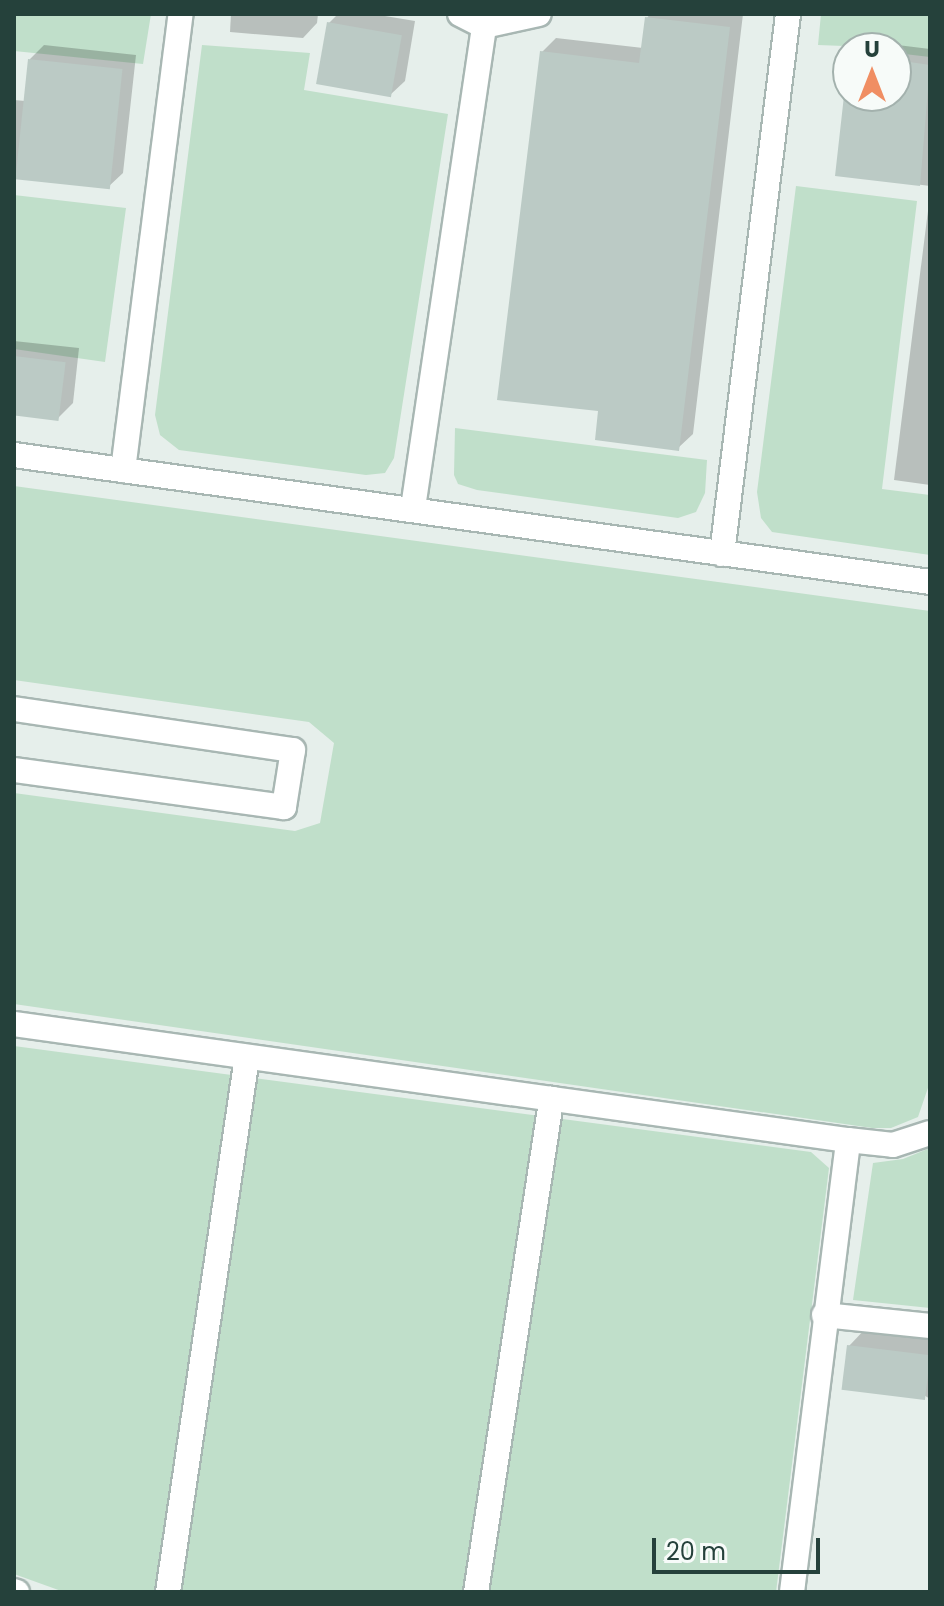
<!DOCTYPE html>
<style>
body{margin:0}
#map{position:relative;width:944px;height:1606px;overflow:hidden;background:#e6efeb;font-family:Poppins,sans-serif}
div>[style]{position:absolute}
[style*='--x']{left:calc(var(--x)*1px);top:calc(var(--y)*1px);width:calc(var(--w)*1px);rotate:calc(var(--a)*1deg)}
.green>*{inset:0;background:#c0dfca}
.shadow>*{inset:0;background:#0003}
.building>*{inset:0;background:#bbcac5;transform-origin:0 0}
.roads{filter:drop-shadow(2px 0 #a8b7b3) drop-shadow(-2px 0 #a8b7b3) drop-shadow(0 2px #a8b7b3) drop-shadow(0 -2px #a8b7b3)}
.minor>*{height:24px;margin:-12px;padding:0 12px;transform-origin:12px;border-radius:12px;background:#fff}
span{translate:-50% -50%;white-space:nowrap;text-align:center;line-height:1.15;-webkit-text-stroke:8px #f7fbf9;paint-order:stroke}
.frame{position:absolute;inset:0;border:16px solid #25413b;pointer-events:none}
.north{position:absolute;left:832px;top:32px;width:80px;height:80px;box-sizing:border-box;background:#f7fbf9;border:2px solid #a3b1ad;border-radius:50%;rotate:0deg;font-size:22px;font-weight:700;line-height:32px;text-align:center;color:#25413b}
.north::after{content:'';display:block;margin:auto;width:28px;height:36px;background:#f08e63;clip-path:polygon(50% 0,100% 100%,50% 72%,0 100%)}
.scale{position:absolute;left:652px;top:1538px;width:168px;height:36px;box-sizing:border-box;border:4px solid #25413b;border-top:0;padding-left:10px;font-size:24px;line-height:28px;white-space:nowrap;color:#25413b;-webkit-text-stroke:6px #f7fbf9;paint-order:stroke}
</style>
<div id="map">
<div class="green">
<div style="clip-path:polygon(14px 14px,151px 14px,143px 64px,14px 51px)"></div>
<div style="clip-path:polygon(821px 14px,930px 14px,930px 57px,896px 53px,896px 48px,818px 45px)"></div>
<div style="clip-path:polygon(202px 45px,310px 53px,304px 90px,448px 114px,394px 458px,385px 473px,366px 475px,179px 450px,160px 435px,155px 415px)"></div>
<div style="clip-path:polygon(796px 186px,917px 201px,882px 489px,930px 495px,930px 555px,772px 532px,761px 518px,757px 492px)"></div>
<div style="clip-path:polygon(14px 195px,126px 208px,105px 362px,14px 349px)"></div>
<div style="clip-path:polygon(455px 428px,707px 460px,705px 493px,696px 512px,678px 518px,477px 490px,458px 484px,454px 475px)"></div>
<div style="clip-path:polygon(14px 486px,930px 611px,930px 1082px,918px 1117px,891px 1128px,872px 1128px,14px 1004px,14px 793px,295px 831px,320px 823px,334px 743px,309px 722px,14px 680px)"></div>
<div style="clip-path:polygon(14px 1046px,811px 1152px,829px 1168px,776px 1592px,64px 1592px,14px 1574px)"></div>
<div style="clip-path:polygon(930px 1148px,930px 1308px,853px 1300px,873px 1163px,903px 1159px)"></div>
</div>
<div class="shadow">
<div style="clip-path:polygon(231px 14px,318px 14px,317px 23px,303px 38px,230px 32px)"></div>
<div style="clip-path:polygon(338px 14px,373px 14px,415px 21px,405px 81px,390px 95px,329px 23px)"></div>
<div style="clip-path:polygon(650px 14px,743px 14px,693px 434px,678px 448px,600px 410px,542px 52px,556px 38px,643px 48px,647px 18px)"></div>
<div style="clip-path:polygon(865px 41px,930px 49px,930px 186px,837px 174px,848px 78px,848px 96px,896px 96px,896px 48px,858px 48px)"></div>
<div style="clip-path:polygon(44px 45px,136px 55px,123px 173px,108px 187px,14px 177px,14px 100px,25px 101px,30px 59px)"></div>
<div style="clip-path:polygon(930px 195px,930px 485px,894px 480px)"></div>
<div style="clip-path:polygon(14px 341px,79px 348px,73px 403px,58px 418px,14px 414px)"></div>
<div style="clip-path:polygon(868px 1326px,930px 1333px,930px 1399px,849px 1346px)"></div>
</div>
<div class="building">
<div style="clip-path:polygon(645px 17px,730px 27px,679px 451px,595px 440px,598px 411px,497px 400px,540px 51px,639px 63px)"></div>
<div style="left:327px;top:22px;width:76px;height:63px;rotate:10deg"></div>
<div style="left:28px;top:59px;width:95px;height:121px;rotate:6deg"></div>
<div style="clip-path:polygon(848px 60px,848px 96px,896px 96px,896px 60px,930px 65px,920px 186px,835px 176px)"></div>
<div style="left:14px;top:356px;width:52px;height:59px;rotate:7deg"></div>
<div style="left:847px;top:1345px;width:84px;height:45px;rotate:7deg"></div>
</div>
<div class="roads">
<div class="minor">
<div style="--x:460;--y:14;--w:27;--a:27"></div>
<div style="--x:484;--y:26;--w:56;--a:-12.3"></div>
<div style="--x:14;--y:455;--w:925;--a:7.89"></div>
<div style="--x:123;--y:470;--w:460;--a:-82.8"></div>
<div style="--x:413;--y:508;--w:487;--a:-81.6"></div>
<div style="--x:722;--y:554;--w:544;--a:-83.03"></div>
<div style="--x:14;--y:709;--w:282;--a:8.4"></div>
<div style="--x:293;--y:750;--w:58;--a:99"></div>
<div style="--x:284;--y:807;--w:273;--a:-172.2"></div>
<div style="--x:14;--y:1024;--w:842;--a:7.92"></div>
<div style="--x:848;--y:1140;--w:45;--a:6.3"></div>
<div style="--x:893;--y:1145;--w:39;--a:-18"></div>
<div style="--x:824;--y:1315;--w:107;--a:5.9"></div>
<div style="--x:14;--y:1591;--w:3;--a:18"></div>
<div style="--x:168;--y:1592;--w:541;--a:-81.6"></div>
<div style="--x:476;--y:1592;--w:499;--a:-81.3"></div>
<div style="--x:792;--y:1592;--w:455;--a:-82.9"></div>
</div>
</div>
<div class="frame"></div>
<div class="north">U</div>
<div class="scale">20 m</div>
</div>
